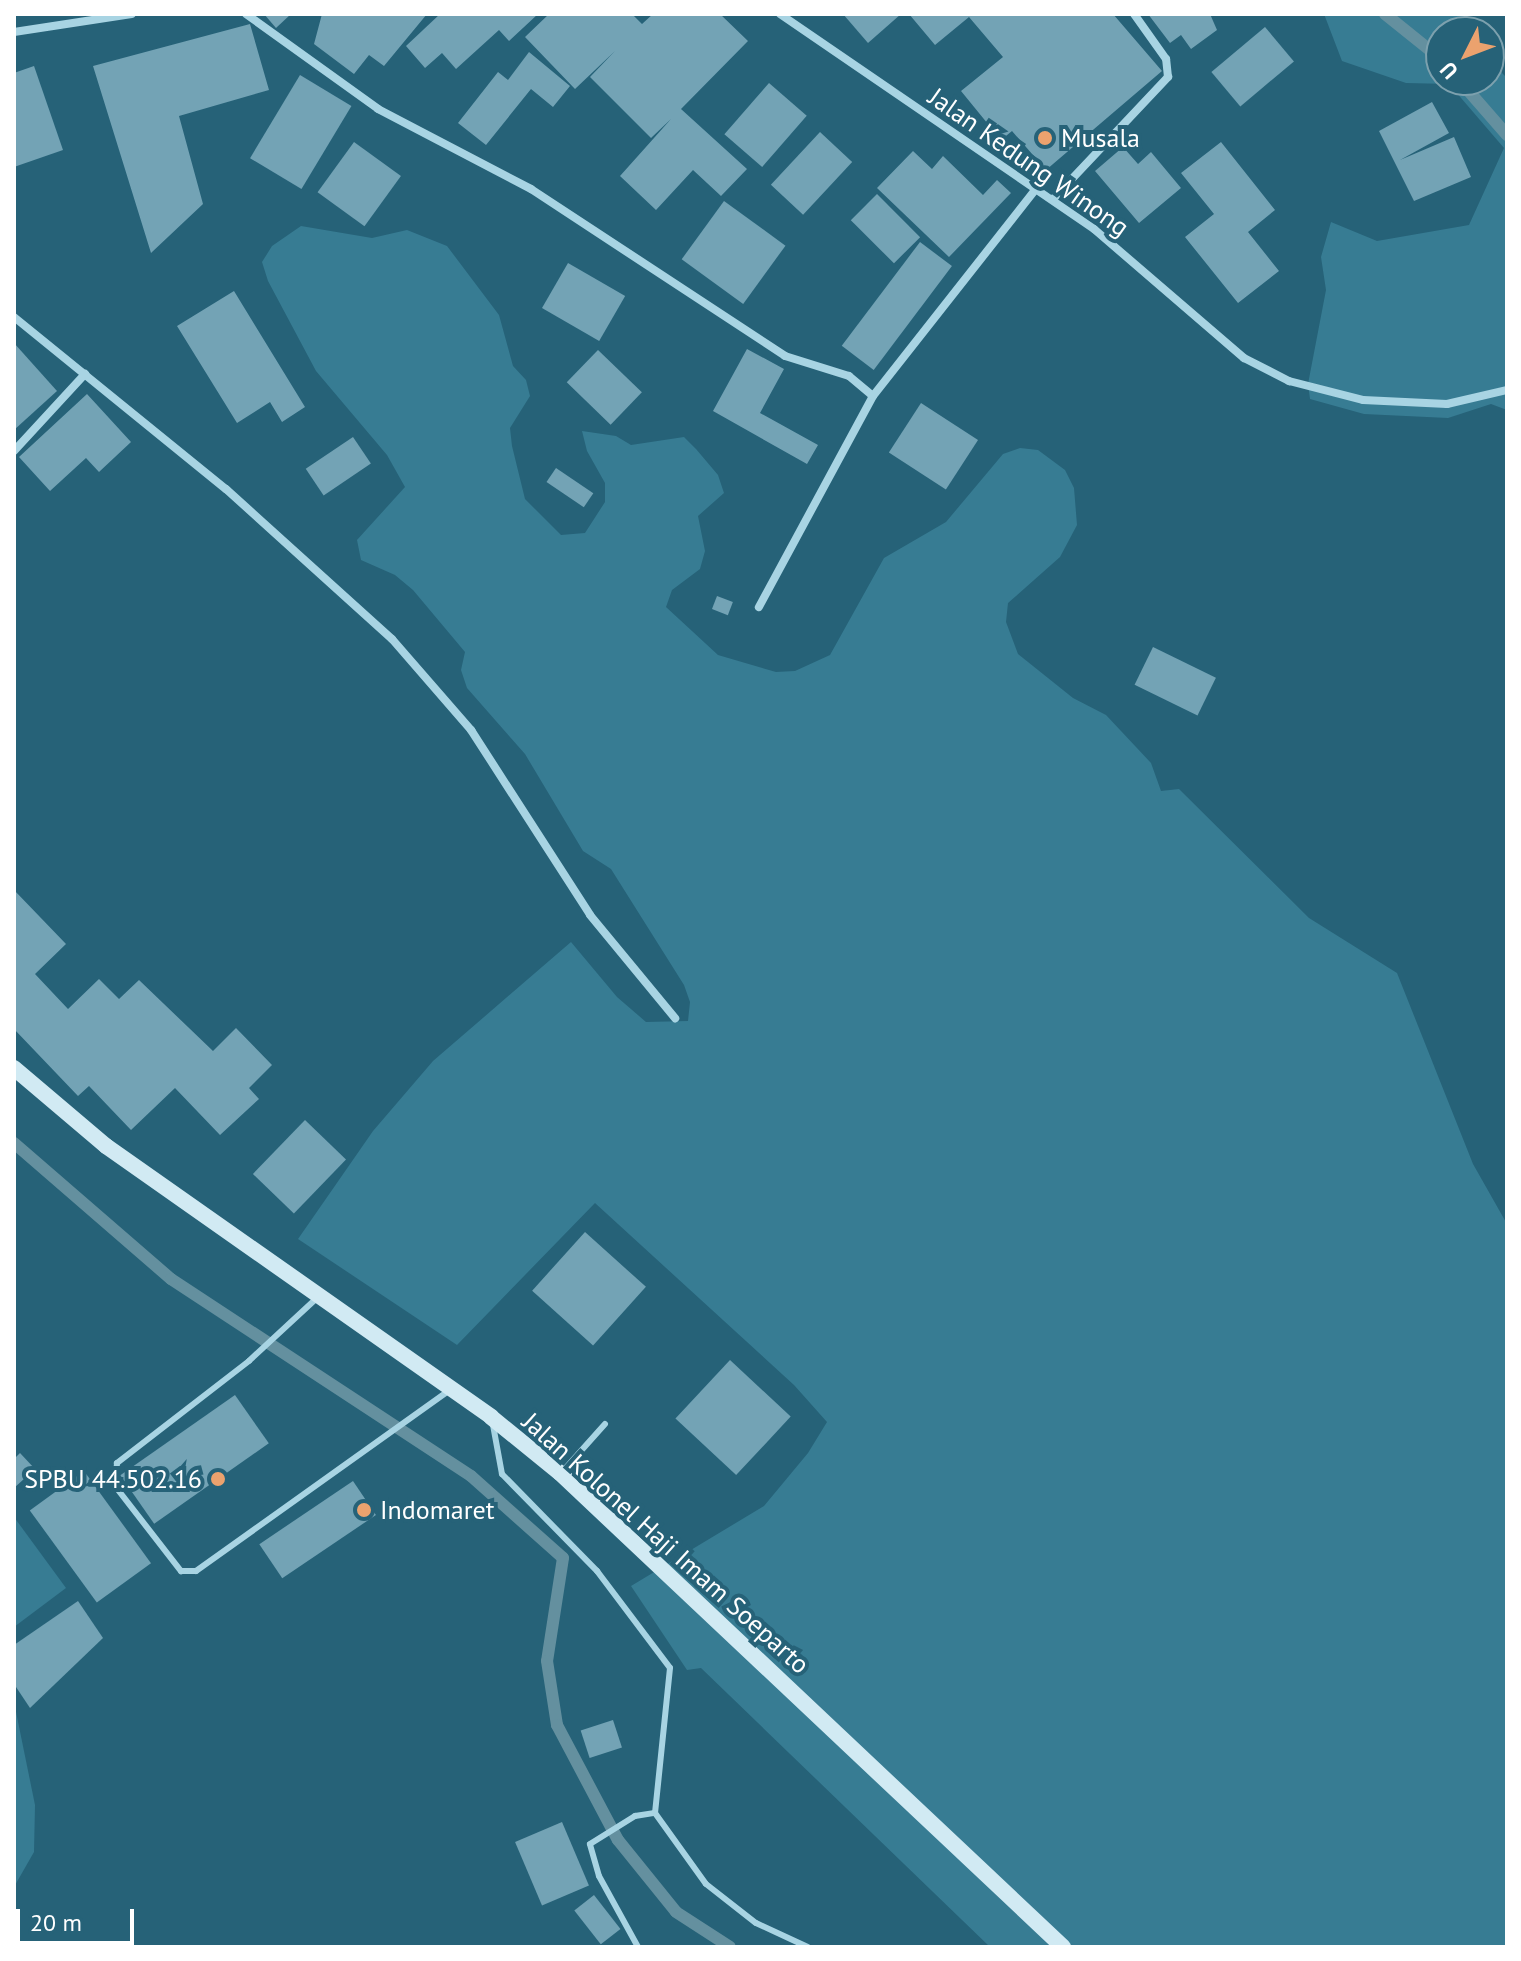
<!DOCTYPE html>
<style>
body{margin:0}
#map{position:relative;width:1521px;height:1961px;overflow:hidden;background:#266278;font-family:"PT Sans",sans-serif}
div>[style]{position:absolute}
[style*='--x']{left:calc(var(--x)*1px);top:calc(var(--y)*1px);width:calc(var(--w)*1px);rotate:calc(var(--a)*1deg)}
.green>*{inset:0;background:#377c93}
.stream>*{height:12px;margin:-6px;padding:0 6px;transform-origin:6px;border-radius:6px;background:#64909f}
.building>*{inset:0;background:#73a3b5;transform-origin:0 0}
.lane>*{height:6px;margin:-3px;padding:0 3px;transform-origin:3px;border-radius:3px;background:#a8d4e3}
.street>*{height:8px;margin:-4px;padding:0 4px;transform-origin:4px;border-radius:4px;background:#a8d4e3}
.secondary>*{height:16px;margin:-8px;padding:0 8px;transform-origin:8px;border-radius:8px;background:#d1eaf3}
.dots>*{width:22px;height:22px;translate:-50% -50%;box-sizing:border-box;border:4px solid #266278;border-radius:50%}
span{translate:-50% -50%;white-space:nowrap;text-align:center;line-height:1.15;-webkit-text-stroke:8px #266278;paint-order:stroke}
.poi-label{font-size:26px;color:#fff}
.left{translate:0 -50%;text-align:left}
.right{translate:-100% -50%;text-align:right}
.street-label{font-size:26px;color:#fff}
.frame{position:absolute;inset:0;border:16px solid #fff;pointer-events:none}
.north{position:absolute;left:1425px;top:16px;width:80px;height:80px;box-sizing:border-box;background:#266278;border:2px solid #7da1ae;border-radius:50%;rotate:228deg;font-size:22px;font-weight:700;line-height:32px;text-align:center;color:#fff}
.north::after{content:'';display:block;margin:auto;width:28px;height:36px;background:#eba26e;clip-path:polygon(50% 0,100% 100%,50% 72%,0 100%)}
.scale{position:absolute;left:16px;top:1909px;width:118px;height:36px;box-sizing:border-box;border:4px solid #fff;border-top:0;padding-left:10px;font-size:24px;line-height:28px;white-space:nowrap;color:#fff;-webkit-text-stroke:6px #266278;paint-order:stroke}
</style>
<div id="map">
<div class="green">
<div style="clip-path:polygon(1324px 14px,1466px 14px,1464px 32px,1441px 32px,1441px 80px,1489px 80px,1489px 60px,1507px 78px,1507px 410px,1491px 404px,1448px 418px,1364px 414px,1310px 399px,1308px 384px,1326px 290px,1321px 257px,1331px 222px,1377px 241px,1469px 225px,1504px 148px,1449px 84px,1406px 83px,1342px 61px)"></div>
<div style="clip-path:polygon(301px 226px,372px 238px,407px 230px,447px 246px,499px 315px,513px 366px,526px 380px,530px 396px,510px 428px,512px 446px,525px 499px,561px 535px,585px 533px,605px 502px,605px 483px,587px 451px,582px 431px,616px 436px,631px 445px,684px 437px,696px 449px,718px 475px,724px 493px,698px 516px,705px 551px,700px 569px,672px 590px,666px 607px,718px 655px,776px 672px,795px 671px,830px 655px,884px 558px,946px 522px,1003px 454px,1020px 448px,1038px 450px,1065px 470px,1074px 488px,1077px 525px,1060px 557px,1008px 603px,1006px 622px,1018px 654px,1073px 698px,1106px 715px,1151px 763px,1161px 791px,1179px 789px,1309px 918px,1397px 973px,1473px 1164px,1507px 1224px,1507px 1947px,990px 1947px,701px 1668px,687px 1670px,631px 1586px,764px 1506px,808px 1453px,827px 1422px,794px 1385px,595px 1203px,457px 1345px,298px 1239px,373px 1131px,433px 1061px,571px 942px,617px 997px,646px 1022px,688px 1021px,690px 1002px,684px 985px,611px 869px,583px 851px,525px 754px,467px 688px,461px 670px,465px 652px,413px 590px,395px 575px,361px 560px,357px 540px,405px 487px,387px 455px,316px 371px,268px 281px,262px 262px,272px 246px)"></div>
<div style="clip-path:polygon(14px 1517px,66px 1588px,14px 1627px)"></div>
<div style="clip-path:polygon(14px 1702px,35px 1805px,34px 1852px,14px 1887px)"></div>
</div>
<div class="stream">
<div style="--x:1385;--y:14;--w:72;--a:38.8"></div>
<div style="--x:1459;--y:80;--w:73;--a:48.9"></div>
<div style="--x:14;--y:1143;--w:208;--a:40.9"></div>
<div style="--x:171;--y:1279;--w:359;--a:33.3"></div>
<div style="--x:471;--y:1476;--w:123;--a:41.7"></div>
<div style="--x:563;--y:1558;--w:104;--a:98.8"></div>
<div style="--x:547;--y:1661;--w:65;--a:81.1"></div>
<div style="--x:557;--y:1725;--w:130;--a:62.1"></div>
<div style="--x:618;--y:1840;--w:92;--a:51.1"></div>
<div style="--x:676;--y:1912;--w:64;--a:32.9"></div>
</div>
<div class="building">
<div style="clip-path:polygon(264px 14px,291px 14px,276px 28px)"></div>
<div style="clip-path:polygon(322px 14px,427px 14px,384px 66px,369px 55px,354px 74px,314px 44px)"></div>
<div style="clip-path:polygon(440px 14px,538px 14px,509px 41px,499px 30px,456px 69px,442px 53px,425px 68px,406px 46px)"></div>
<div style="clip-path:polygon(549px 14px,632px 14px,642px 24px,653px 14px,720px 14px,748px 41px,681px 109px,747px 169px,721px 196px,693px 170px,656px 210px,620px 176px,671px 119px,651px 138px,590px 77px,615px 51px,575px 89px,525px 37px)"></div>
<div style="clip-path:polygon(843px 14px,901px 14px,868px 43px)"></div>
<div style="clip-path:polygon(909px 14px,1113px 14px,1162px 71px,1046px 170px,1012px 131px,1001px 140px,961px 91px,1003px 57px,969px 17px,935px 45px)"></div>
<div style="clip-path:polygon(1148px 14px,1210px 14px,1217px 30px,1191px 49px,1181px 35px,1170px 43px)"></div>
<div style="clip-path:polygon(250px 24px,269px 90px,179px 116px,203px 204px,151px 253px,93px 66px)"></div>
<div style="left:1265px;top:27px;width:45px;height:70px;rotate:50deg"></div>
<div style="clip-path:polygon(529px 52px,570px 86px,553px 107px,531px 89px,486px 145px,458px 123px,498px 72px,508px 80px)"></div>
<div style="clip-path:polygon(34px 66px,63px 150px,14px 167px,14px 73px)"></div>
<div style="left:300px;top:75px;width:60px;height:97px;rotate:31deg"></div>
<div style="left:769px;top:83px;width:50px;height:68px;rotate:41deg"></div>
<div style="clip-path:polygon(1432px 102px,1449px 133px,1400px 160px,1454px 137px,1471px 177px,1414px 201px,1379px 131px)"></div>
<div style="left:820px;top:132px;width:44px;height:72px;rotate:43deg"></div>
<div style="left:354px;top:142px;width:58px;height:62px;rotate:36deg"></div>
<div style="clip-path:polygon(1221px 142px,1275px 210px,1248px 232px,1279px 271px,1238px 303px,1185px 237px,1214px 214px,1181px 173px)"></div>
<div style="clip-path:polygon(1123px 147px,1138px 164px,1151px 152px,1181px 188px,1139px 223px,1095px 171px)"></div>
<div style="clip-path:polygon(913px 151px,932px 169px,943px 156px,983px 195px,997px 180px,1011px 193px,949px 257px,877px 188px)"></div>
<div style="left:877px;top:194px;width:61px;height:37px;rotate:45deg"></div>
<div style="left:724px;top:201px;width:76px;height:72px;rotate:36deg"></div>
<div style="left:920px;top:242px;width:40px;height:130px;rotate:37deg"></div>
<div style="left:568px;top:263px;width:66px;height:52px;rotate:30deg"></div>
<div style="clip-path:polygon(234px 291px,305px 407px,282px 422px,270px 402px,237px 423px,177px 326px)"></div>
<div style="clip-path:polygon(14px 343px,57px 391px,14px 430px)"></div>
<div style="clip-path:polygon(747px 349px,784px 369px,760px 413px,818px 445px,807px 464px,713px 411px)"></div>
<div style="left:598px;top:350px;width:61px;height:45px;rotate:44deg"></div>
<div style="clip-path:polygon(87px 394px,131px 442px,99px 472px,86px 458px,50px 491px,19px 457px)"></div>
<div style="left:921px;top:403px;width:68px;height:59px;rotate:33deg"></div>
<div style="left:353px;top:437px;width:32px;height:57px;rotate:56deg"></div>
<div style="left:556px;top:468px;width:45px;height:17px;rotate:34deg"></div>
<div style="left:717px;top:596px;width:17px;height:14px;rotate:21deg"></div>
<div style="left:1153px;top:647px;width:70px;height:42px;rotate:26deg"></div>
<div style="clip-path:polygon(14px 890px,66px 944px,35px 974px,68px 1009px,99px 979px,119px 999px,139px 980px,213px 1051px,236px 1028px,272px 1065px,249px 1088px,259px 1099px,220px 1135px,175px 1088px,131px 1130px,89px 1086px,78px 1096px,14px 1029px)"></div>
<div style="left:305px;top:1120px;width:57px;height:75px;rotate:44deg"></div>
<div style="left:585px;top:1232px;width:82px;height:79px;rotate:42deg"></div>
<div style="left:730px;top:1360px;width:83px;height:80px;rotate:43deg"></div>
<div style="left:235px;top:1395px;width:59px;height:140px;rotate:55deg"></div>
<div style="clip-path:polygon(20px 1453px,35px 1469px,14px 1488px,14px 1459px)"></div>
<div style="left:84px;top:1471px;width:114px;height:67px;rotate:54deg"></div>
<div style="left:353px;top:1481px;width:41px;height:113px;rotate:56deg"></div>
<div style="clip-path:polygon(78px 1601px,103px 1638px,30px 1708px,14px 1684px,14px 1645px)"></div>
<div style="left:613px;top:1720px;width:29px;height:34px;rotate:72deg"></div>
<div style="left:562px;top:1822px;width:69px;height:51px;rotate:67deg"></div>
<div style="left:594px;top:1895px;width:43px;height:25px;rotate:52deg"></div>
</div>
<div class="lane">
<div style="--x:318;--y:1297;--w:94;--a:137.2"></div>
<div style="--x:249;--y:1361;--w:167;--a:142.3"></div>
<div style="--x:117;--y:1463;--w:23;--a:95"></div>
<div style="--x:115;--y:1486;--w:108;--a:52.2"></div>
<div style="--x:181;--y:1571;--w:15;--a:0"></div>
<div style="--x:196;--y:1571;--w:310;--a:-35.5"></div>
<div style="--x:493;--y:1425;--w:50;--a:79.6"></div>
<div style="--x:502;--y:1474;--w:136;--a:45.6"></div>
<div style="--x:597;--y:1571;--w:121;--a:53"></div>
<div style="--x:670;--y:1668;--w:146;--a:95.9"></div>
<div style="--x:655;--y:1813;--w:87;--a:54.3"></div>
<div style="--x:706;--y:1884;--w:63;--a:38"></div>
<div style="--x:756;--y:1923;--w:57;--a:24.8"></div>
<div style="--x:563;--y:1471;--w:63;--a:-48.2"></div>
<div style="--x:638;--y:1947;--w:81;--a:-118.8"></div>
<div style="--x:599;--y:1876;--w:33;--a:-106"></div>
<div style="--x:590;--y:1844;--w:53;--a:-31.9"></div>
<div style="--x:635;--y:1816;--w:20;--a:-9"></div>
</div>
<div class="street">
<div style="--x:246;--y:14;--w:163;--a:35.7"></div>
<div style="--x:378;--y:109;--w:173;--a:27.6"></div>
<div style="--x:531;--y:189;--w:304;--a:33.3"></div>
<div style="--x:785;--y:356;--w:67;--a:17.4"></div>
<div style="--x:849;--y:376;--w:31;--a:40"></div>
<div style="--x:873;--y:396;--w:240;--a:118.4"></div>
<div style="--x:780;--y:14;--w:381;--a:34.4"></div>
<div style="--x:1094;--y:229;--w:198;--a:40.7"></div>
<div style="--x:1244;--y:358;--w:51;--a:27.1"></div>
<div style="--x:1289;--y:381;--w:76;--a:14.4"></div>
<div style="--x:1363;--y:400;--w:84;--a:2.7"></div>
<div style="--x:1447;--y:404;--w:62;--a:-13.1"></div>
<div style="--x:14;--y:32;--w:119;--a:-8.7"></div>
<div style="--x:1053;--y:199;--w:168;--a:-46.7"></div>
<div style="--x:1168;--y:77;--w:18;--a:-96"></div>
<div style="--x:1166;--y:59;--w:55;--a:-125.4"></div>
<div style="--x:14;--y:317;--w:273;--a:39.1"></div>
<div style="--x:226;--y:489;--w:224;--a:42.1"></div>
<div style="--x:392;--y:639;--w:121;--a:49"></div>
<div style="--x:471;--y:730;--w:220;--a:57.2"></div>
<div style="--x:590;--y:915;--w:134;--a:50.5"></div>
<div style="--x:873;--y:396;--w:263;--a:-51.8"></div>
<div style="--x:14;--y:451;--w:105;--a:-47.3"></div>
</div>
<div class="secondary">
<div style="--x:14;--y:1068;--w:121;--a:40.3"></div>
<div style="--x:106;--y:1146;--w:471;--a:35.1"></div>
<div style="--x:491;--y:1417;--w:89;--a:39.1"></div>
<div style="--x:560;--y:1473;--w:691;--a:43.3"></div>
</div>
<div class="dots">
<div style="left:1045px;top:138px;background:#eba26e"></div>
<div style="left:218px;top:1479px;background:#eba26e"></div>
<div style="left:364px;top:1510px;background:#eba26e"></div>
</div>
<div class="poi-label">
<span class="left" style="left:1061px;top:138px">Musala</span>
<span class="right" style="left:202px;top:1479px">SPBU 44.502.16</span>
<span class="left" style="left:380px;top:1510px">Indomaret</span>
</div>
<div class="street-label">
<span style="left:1029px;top:162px;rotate:35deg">Jalan Kedung Winong</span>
<span style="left:666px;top:1543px;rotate:42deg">Jalan Kolonel Haji Imam Soeparto</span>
</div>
<div class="frame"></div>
<div class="north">U</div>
<div class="scale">20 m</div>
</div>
